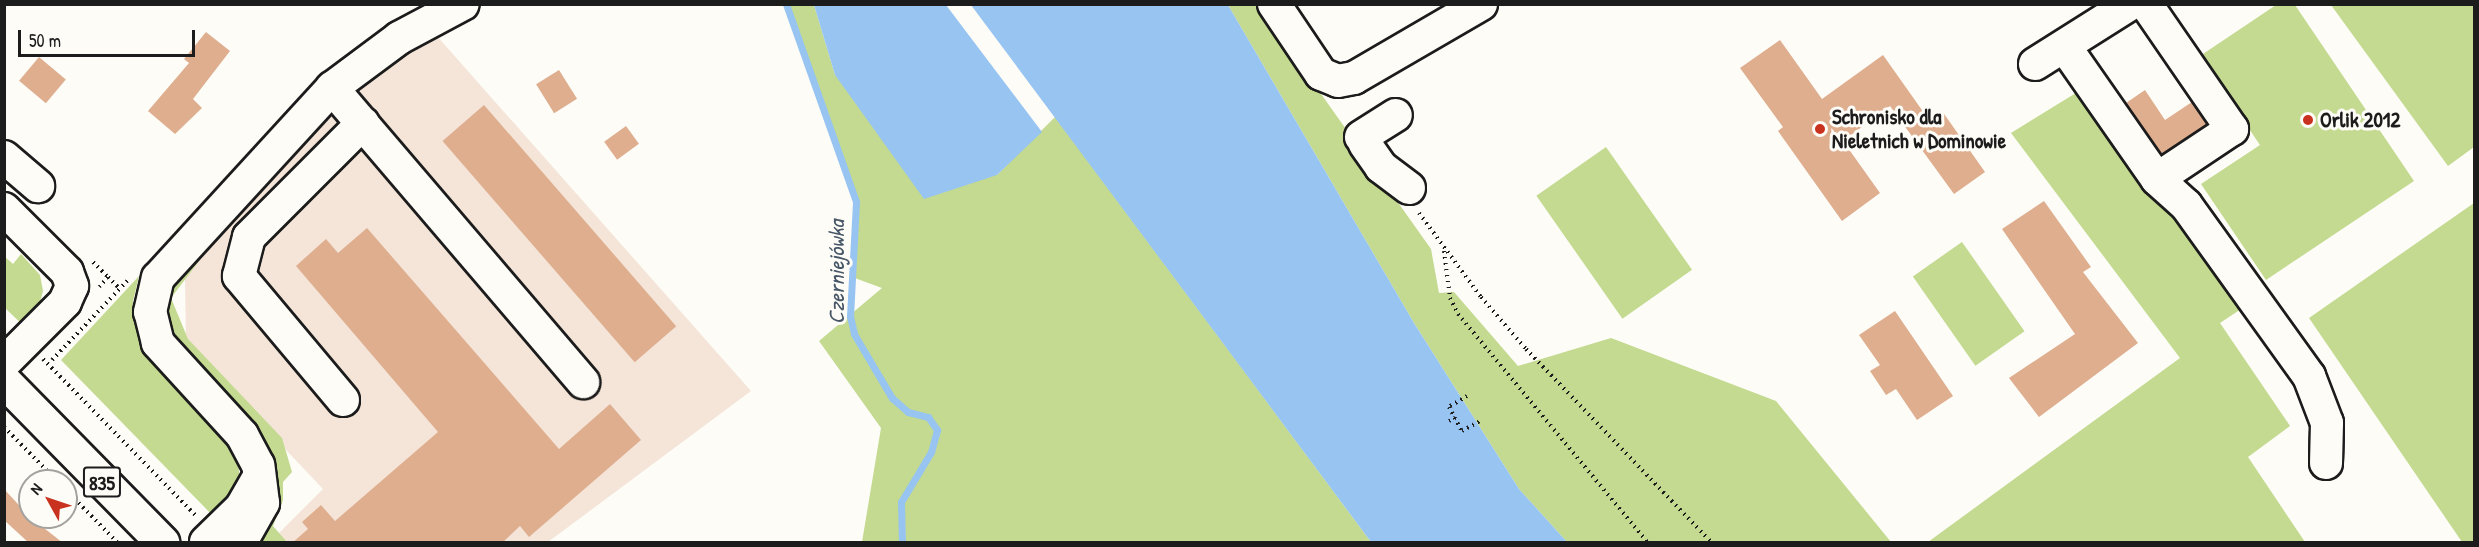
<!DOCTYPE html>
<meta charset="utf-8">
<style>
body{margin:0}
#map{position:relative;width:2479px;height:547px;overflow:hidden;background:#fdfcf7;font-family:"Patrick Hand",sans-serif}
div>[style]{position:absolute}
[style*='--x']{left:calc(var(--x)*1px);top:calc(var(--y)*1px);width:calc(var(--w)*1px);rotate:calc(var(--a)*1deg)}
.built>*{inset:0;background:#f4e5d8}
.green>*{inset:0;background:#c3da90;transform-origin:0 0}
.water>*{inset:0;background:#98c4f1}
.stream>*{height:7px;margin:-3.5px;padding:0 3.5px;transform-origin:3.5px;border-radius:3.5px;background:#98c4f1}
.building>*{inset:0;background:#deae8f;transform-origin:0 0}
.path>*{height:4px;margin-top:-2px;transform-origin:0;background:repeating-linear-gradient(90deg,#1c1c1c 0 1.5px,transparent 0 6px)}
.roads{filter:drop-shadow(2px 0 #1c1c1c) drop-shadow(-2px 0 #1c1c1c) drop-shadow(0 2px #1c1c1c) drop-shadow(0 -2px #1c1c1c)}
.minor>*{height:32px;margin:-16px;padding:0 16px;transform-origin:16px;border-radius:16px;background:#fdfcf7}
.major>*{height:33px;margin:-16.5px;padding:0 16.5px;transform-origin:16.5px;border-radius:16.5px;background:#fdfcf7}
.dots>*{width:16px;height:16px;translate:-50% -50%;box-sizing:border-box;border:3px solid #fdfcf7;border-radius:50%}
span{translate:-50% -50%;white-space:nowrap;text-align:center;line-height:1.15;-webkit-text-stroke:6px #fdfcf7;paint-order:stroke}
.shield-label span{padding:2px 4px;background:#fdfcf7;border:2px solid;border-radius:4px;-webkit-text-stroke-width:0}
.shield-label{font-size:20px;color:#1c1c1c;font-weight:700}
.poi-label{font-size:21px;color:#1c1c1c;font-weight:700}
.left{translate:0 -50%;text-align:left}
.water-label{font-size:22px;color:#475767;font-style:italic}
.frame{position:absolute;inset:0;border:6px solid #1c1c1c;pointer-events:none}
.north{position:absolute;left:18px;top:469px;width:60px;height:60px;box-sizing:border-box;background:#fdfcf7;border:2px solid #a3a29f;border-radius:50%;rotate:310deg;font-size:16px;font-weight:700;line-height:24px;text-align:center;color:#1c1c1c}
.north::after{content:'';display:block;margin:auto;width:21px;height:27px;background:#c8321e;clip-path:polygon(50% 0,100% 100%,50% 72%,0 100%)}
.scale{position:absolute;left:18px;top:30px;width:177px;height:27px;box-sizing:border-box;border:3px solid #1c1c1c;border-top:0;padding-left:8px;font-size:18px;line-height:21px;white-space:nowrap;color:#1c1c1c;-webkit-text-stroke:4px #fdfcf7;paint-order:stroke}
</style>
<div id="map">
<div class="built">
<div style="clip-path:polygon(436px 35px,751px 391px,548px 542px,270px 542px,323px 489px,186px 344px,185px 279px,241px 206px,341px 100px,391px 60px)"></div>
</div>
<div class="green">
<div style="clip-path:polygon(786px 5px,814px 5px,835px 75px,997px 175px,1055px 117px,1371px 542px,862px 542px,881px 428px,819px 341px,882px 288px,852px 277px,856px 202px)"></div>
<div style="clip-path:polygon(1228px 5px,1258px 5px,1431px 249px,1439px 293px,1454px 292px,1518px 366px,1611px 338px,1776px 401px,1891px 542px,1567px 542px,1519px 489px,1414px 323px)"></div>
<div style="clip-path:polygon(2276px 5px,2295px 5px,2414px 181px,2266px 280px,2201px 184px,2260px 145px,2200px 56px)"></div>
<div style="clip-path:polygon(2331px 5px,2474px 5px,2474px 147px,2448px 166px)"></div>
<div style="clip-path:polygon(2084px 88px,2241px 309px,2220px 323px,2290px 426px,2248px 457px,2305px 542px,1928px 542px,2180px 358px,2011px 133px)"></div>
<div style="left:1606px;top:147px;width:150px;height:85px;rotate:55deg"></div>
<div style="clip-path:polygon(2474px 203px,2474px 542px,2462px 542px,2309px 318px)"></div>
<div style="clip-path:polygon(241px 206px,171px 298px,188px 339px,282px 438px,292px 472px,283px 482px,283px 500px,273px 526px,287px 542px,253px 542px,272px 514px,278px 493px,271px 457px,262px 437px,171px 338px,165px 312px,168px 291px)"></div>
<div style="left:1962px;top:242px;width:109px;height:60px;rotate:55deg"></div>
<div style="clip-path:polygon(21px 254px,40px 275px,43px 291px,37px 313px,25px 327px,5px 308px,4px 256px,13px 264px)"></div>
<div style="clip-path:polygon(139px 276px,133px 301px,144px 349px,229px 441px,238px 462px,240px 482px,217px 520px,61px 360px)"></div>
</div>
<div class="water">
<div style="clip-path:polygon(814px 5px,946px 5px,1042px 132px,997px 175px,924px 199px,835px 75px)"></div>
<div style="clip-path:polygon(971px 5px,1228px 5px,1414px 323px,1519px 489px,1567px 542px,1371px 542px)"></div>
</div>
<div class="stream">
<div style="--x:786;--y:4;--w:210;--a:70.5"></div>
<div style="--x:856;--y:202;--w:114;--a:93"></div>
<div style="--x:850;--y:316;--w:18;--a:77"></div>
<div style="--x:854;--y:334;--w:74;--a:59.3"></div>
<div style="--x:892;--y:398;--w:21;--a:41"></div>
<div style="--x:908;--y:412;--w:21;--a:14"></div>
<div style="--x:928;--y:417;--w:16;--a:55"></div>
<div style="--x:937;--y:430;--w:23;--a:105"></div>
<div style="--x:931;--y:452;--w:58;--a:121"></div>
<div style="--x:901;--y:502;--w:40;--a:88.6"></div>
</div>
<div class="building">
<div style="clip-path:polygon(206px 32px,230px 51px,193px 99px,202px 108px,175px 134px,148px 111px,189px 63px,184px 59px)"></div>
<div style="clip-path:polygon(1780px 40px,1822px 99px,1883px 55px,1929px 120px,1942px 111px,1985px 172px,1954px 194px,1890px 106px,1843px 141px,1880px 193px,1842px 221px,1778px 131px,1783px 127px,1740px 68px)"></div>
<div style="left:39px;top:57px;width:35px;height:31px;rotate:40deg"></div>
<div style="left:559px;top:70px;width:34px;height:27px;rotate:58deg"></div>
<div style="clip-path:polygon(2145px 90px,2165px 120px,2192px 102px,2207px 124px,2162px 154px,2126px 103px)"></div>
<div style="left:484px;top:105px;width:293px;height:55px;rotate:49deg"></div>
<div style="left:626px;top:126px;width:22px;height:27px;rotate:54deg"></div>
<div style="clip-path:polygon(2044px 201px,2091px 267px,2083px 272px,2138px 343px,2039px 417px,2009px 378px,2075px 334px,2002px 229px)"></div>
<div style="clip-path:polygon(367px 228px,559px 449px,610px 404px,641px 440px,529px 537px,520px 526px,502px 543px,292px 543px,308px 529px,302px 522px,321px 505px,335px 521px,438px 432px,296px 266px,326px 239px,338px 253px)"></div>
<div style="clip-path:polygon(1895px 311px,1953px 396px,1917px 420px,1896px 389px,1886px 395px,1870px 371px,1880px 365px,1859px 335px)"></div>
<div style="clip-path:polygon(4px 489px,30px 517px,63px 543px,29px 543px,4px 520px)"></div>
</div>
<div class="path">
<div style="--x:1419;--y:213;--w:104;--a:53.6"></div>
<div style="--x:1481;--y:297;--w:69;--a:49.1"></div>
<div style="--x:1526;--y:349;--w:267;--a:46.2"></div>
<div style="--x:1444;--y:251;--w:47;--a:82.7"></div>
<div style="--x:1450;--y:298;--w:18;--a:63"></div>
<div style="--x:1458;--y:314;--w:296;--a:50.3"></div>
<div style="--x:93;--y:262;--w:21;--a:45"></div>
<div style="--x:108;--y:277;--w:13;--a:132"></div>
<div style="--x:108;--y:277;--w:17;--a:45"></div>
<div style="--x:43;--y:359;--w:218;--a:45.7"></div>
<div style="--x:52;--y:360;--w:112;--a:-46.5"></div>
<div style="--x:1467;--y:396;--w:21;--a:149"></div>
<div style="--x:1449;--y:407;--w:27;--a:62"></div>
<div style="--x:1462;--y:431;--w:21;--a:-29"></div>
<div style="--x:1449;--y:421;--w:7;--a:-27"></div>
<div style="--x:4;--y:427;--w:76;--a:45.5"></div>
<div style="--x:66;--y:490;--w:73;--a:45.6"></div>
</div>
<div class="roads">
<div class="minor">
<div style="--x:1274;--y:4;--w:84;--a:56.1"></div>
<div style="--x:1321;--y:74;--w:18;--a:22"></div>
<div style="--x:1338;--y:81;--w:16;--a:-11"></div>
<div style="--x:1354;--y:78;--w:147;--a:-30.2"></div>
<div style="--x:2146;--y:4;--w:152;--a:55.5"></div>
<div style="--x:2232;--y:129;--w:90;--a:146.3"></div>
<div style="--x:2065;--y:47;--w:161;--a:55.1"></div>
<div style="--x:2157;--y:179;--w:39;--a:42"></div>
<div style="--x:2186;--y:205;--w:211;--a:54.3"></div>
<div style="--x:2309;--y:376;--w:50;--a:69"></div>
<div style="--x:2327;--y:423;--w:40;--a:91.4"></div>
<div style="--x:2035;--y:64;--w:112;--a:-32.3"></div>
<div style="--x:332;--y:88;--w:387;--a:49.5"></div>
<div style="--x:1361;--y:137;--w:41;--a:-32.2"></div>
<div style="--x:1365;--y:144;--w:28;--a:55"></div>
<div style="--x:1381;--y:167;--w:35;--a:37"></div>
<div style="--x:4;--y:157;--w:45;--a:40.5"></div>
<div style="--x:4;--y:209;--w:89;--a:45"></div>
<div style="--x:67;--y:272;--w:15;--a:70"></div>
<div style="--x:72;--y:286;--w:17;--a:114"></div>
<div style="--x:65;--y:302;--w:86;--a:135"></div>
<div style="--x:343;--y:400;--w:162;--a:-130"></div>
<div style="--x:239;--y:276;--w:40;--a:-75.6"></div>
<div style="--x:249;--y:237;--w:161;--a:-45"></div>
<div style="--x:206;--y:542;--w:49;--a:-44.2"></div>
<div style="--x:241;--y:508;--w:34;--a:-60"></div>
<div style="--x:241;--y:542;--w:45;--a:-60.6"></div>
<div style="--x:263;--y:503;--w:38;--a:-97"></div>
<div style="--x:258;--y:465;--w:34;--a:-118"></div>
<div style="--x:242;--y:435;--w:125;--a:-132.4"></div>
<div style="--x:158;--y:343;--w:32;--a:-104"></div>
<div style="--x:150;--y:312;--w:35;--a:-77"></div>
<div style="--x:158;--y:278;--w:258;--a:-47.5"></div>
<div style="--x:332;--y:88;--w:84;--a:-36.7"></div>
<div style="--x:399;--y:38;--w:72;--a:-28"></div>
</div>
<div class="major">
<div style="--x:4;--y:381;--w:226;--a:45.5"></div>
</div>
</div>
<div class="dots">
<div style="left:2308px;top:120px;background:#c8321e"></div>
<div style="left:1820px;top:129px;background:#c8321e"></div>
</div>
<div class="shield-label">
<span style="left:102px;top:482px">835</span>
</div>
<div class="poi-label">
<span class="left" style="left:1832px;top:129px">Schronisko dla<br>Nieletnich w Dominowie</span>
<span class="left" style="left:2320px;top:120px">Orlik 2012</span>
</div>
<div class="water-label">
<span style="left:837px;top:272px;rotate:-90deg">Czerniejówka</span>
</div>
<div class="frame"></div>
<div class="north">N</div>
<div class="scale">50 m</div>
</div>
